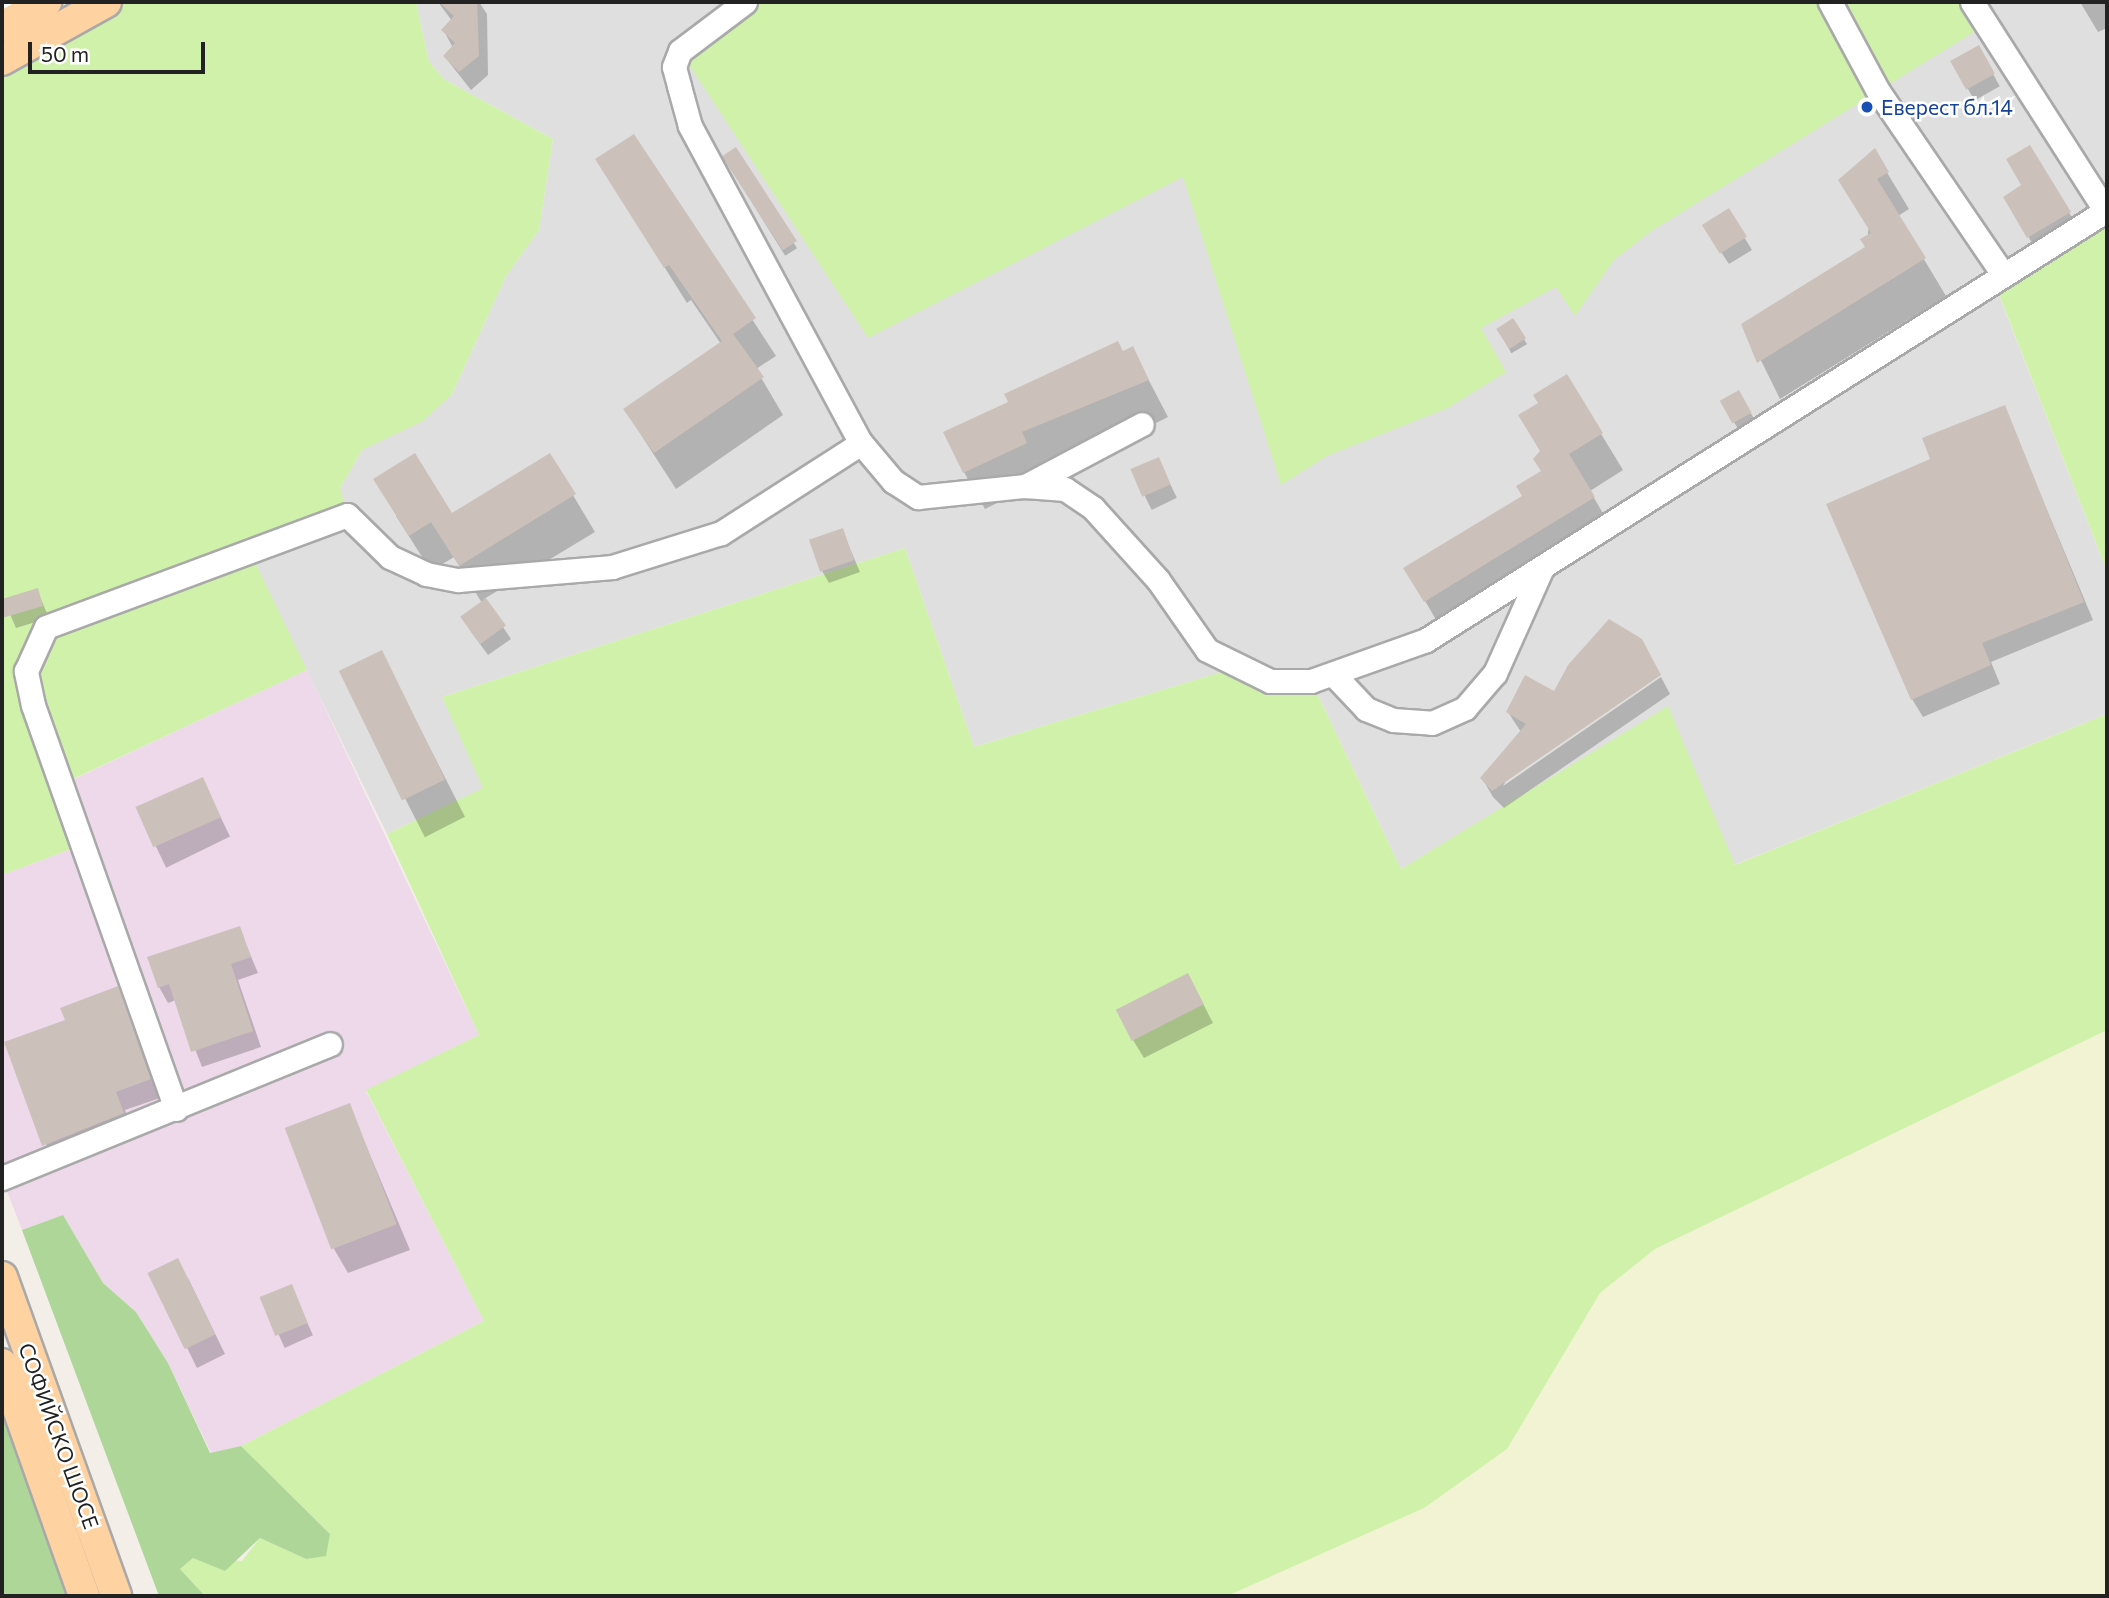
<!DOCTYPE html>
<meta charset="utf-8">
<style>
body{margin:0}
#map{position:relative;width:2109px;height:1598px;overflow:hidden;background:#f3efe8;font-family:Commissioner,sans-serif}
div>[style]{position:absolute}
[style*='--x']{left:calc(var(--x)*1px);top:calc(var(--y)*1px);width:calc(var(--w)*1px);rotate:calc(var(--a)*1deg)}
.residential>*{inset:0;background:#e0dfdf}
.industrial>*{inset:0;background:#edd9ea}
.farmland>*{inset:0;background:#f2f3d2}
.grass>*{inset:0;background:#d0f1aa}
.forest>*{inset:0;background:#aed699}
.shadow>*{inset:0;background:#0003;transform-origin:0 0}
.building>*{inset:0;background:#ccc1ba;transform-origin:0 0}
.roads{filter:drop-shadow(2px 0 #a9a9a9) drop-shadow(-2px 0 #a9a9a9) drop-shadow(0 2px #a9a9a9) drop-shadow(0 -2px #a9a9a9)}
.minor>*{height:23px;margin:-11.5px;padding:0 11.5px;transform-origin:11.5px;border-radius:11.5px;background:#fff}
.major>*{height:30px;margin:-15px;padding:0 15px;transform-origin:15px;border-radius:15px;background:#ffd2a1}
.dots>*{width:19px;height:19px;translate:-50% -50%;box-sizing:border-box;border:4px solid #fff;border-radius:50%}
span{translate:-50% -50%;white-space:nowrap;text-align:center;line-height:1.15;-webkit-text-stroke:5px #fff;paint-order:stroke}
.transit-label{font-size:21px;color:#164399}
.left{translate:0 -50%;text-align:left}
.street-label{font-size:21px;color:#222}
.frame{position:absolute;inset:0;border:4px solid #222;pointer-events:none}
.scale{position:absolute;left:28px;top:42px;width:177px;height:32px;box-sizing:border-box;border:4px solid #222;border-top:0;padding-left:9px;font-size:21px;line-height:24px;white-space:nowrap;color:#222;-webkit-text-stroke:5px #fff;paint-order:stroke}
</style>
<div id="map">
<div class="residential">
<div style="clip-path:polygon(416px 2px,2107px 2px,2107px 210px,1993px 280px,2107px 571px,2107px 714px,1734px 865px,1668px 707px,1401px 869px,1311px 681px,1235px 668px,974px 747px,905px 548px,442px 697px,484px 788px,387px 834px,249px 552px,340px 488px,362px 450px,452px 394px,506px 276px,539px 230px,553px 139px,445px 80px,429px 62px)"></div>
</div>
<div class="industrial">
<div style="clip-path:polygon(307px 670px,479px 1035px,366px 1091px,484px 1321px,241px 1446px,211px 1453px,168px 1363px,136px 1312px,103px 1283px,63px 1215px,22px 1230px,2px 1178px,2px 875px,79px 846px,59px 786px)"></div>
</div>
<div class="farmland">
<div style="clip-path:polygon(2107px 1030px,2107px 1596px,1227px 1596px,1507px 1449px,1600px 1293px,1655px 1249px)"></div>
</div>
<div class="grass">
<div style="clip-path:polygon(106px 2px,416px 2px,429px 62px,445px 80px,553px 139px,539px 230px,506px 276px,452px 394px,423px 421px,362px 450px,340px 488px,347px 515px,250px 552px,307px 670px,60px 785px,79px 846px,2px 875px,2px 60px)"></div>
<div style="clip-path:polygon(746px 2px,1972px 2px,1987px 24px,1650px 232px,1614px 260px,1575px 316px,1556px 287px,1481px 328px,1506px 372px,1448px 408px,1327px 456px,1281px 485px,1183px 177px,868px 338px,680px 51px)"></div>
<div style="clip-path:polygon(2107px 210px,2107px 571px,1993px 279px)"></div>
<div style="clip-path:polygon(905px 548px,974px 747px,1235px 668px,1311px 681px,1401px 869px,1668px 706px,1735px 865px,2107px 714px,2107px 1030px,1655px 1249px,1600px 1293px,1507px 1449px,1424px 1508px,1227px 1596px,205px 1596px,180px 1569px,193px 1558px,242px 1561px,260px 1538px,306px 1559px,330px 1534px,241px 1446px,484px 1321px,366px 1090px,479px 1035px,387px 834px,483px 788px,442px 697px)"></div>
</div>
<div class="forest">
<div style="clip-path:polygon(63px 1215px,103px 1283px,136px 1312px,168px 1363px,210px 1453px,241px 1446px,330px 1534px,326px 1556px,306px 1559px,260px 1538px,225px 1571px,193px 1558px,180px 1569px,205px 1596px,159px 1596px,22px 1230px)"></div>
<div style="clip-path:polygon(2px 1364px,84px 1596px,2px 1596px)"></div>
</div>
<div class="shadow">
<div style="clip-path:polygon(438px 2px,479px 2px,487px 14px,488px 75px,471px 90px,445px 57px,453px 48px,444px 31px,452px 21px)"></div>
<div style="clip-path:polygon(2080px 2px,2107px 2px,2107px 28px,2098px 32px)"></div>
<div style="left:1978px;top:47px;width:45px;height:29px;rotate:61deg"></div>
<div style="clip-path:polygon(633px 137px,776px 356px,756px 369px,783px 415px,676px 489px,625px 410px,721px 344px,691px 300px,687px 303px,597px 160px)"></div>
<div style="clip-path:polygon(2030px 147px,2080px 231px,2039px 255px,2005px 197px,2024px 186px)"></div>
<div style="left:735px;top:149px;width:117px;height:14px;rotate:58deg"></div>
<div style="clip-path:polygon(1874px 151px,1909px 209px,1898px 216px,1946px 296px,1780px 399px,1743px 324px,1867px 248px)"></div>
<div style="clip-path:polygon(1728px 211px,1752px 250px,1729px 264px,1711px 237px)"></div>
<div style="left:1513px;top:320px;width:28px;height:18px;rotate:60deg"></div>
<div style="clip-path:polygon(1132px 348px,1168px 417px,985px 509px,964px 472px)"></div>
<div style="clip-path:polygon(1566px 376px,1623px 470px,1590px 491px,1615px 534px,1446px 637px,1406px 568px,1524px 496px,1543px 472px,1540px 404px)"></div>
<div style="left:1738px;top:392px;width:31px;height:19px;rotate:59deg"></div>
<div style="clip-path:polygon(2004px 407px,2093px 620px,1991px 662px,2000px 684px,1923px 717px,1912px 699px)"></div>
<div style="clip-path:polygon(549px 455px,595px 532px,484px 599px,511px 639px,488px 655px,469px 629px,482px 603px,454px 557px,431px 571px,396px 516px,452px 515px)"></div>
<div style="left:1158px;top:459px;width:43px;height:28px;rotate:64deg"></div>
<div style="clip-path:polygon(842px 530px,860px 572px,829px 583px,822px 571px)"></div>
<div style="clip-path:polygon(37px 590px,49px 618px,16px 628px,4px 600px)"></div>
<div style="left:381px;top:652px;width:185px;height:45px;rotate:63deg"></div>
<div style="clip-path:polygon(1661px 677px,1670px 694px,1504px 808px,1493px 797px,1482px 778px,1521px 732px,1508px 712px,1555px 694px,1503px 786px)"></div>
<div style="left:202px;top:779px;width:64px;height:71px;rotate:64deg"></div>
<div style="clip-path:polygon(239px 928px,258px 973px,238px 980px,261px 1047px,202px 1067px,176px 1000px,168px 1003px,159px 987px)"></div>
<div style="clip-path:polygon(117px 989px,160px 1098px,125px 1110px,133px 1132px,54px 1164px,6px 1043px,67px 1021px)"></div>
<div style="clip-path:polygon(1198px 994px,1213px 1023px,1144px 1058px,1133px 1040px)"></div>
<div style="clip-path:polygon(349px 1105px,410px 1250px,348px 1273px,334px 1249px)"></div>
<div style="clip-path:polygon(150px 1273px,188px 1278px,225px 1354px,197px 1368px)"></div>
<div style="left:291px;top:1286px;width:54px;height:31px;rotate:66deg"></div>
</div>
<div class="building">
<div style="clip-path:polygon(439px 2px,477px 2px,479px 56px,459px 72px,443px 56px,455px 43px,441px 30px,454px 16px)"></div>
<div style="left:1979px;top:45px;width:33px;height:33px;rotate:61deg"></div>
<div style="clip-path:polygon(634px 134px,756px 318px,733px 334px,764px 377px,654px 453px,623px 409px,722px 341px,669px 265px,664px 268px,595px 159px)"></div>
<div style="clip-path:polygon(2030px 145px,2071px 212px,2027px 238px,2003px 197px,2021px 185px,2006px 159px)"></div>
<div style="left:736px;top:147px;width:112px;height:17px;rotate:57deg"></div>
<div style="clip-path:polygon(1875px 148px,1889px 172px,1877px 179px,1926px 258px,1757px 363px,1741px 324px,1865px 247px,1860px 239px,1871px 233px,1838px 180px)"></div>
<div style="left:1729px;top:208px;width:34px;height:32px;rotate:58deg"></div>
<div style="left:1513px;top:318px;width:24px;height:20px;rotate:57deg"></div>
<div style="clip-path:polygon(1118px 341px,1123px 351px,1133px 346px,1149px 380px,1022px 432px,1027px 443px,963px 473px,943px 432px,1008px 402px,1004px 394px)"></div>
<div style="clip-path:polygon(1567px 374px,1603px 433px,1569px 454px,1595px 497px,1424px 602px,1403px 568px,1522px 496px,1516px 486px,1541px 471px,1533px 459px,1540px 451px,1518px 415px,1538px 403px,1533px 395px)"></div>
<div style="left:1739px;top:390px;width:26px;height:22px;rotate:61deg"></div>
<div style="clip-path:polygon(2005px 405px,2084px 602px,1982px 643px,1991px 665px,1911px 700px,1826px 504px,1930px 459px,1922px 438px)"></div>
<div style="clip-path:polygon(415px 453px,452px 513px,550px 453px,576px 494px,459px 566px,431px 522px,409px 536px,373px 479px)"></div>
<div style="left:1159px;top:457px;width:30px;height:31px;rotate:67deg"></div>
<div style="left:843px;top:528px;width:34px;height:36px;rotate:71deg"></div>
<div style="clip-path:polygon(38px 588px,43px 606px,2px 618px,2px 599px)"></div>
<div style="left:486px;top:598px;width:34px;height:32px;rotate:54deg"></div>
<div style="clip-path:polygon(1609px 619px,1642px 639px,1661px 675px,1492px 791px,1480px 778px,1526px 724px,1506px 712px,1525px 675px,1554px 691px,1568px 665px)"></div>
<div style="left:382px;top:650px;width:144px;height:48px;rotate:64deg"></div>
<div style="left:203px;top:777px;width:44px;height:74px;rotate:66deg"></div>
<div style="clip-path:polygon(240px 926px,251px 957px,231px 964px,253px 1031px,191px 1052px,169px 984px,158px 988px,147px 957px)"></div>
<div style="left:1188px;top:973px;width:35px;height:81px;rotate:63deg"></div>
<div style="clip-path:polygon(118px 986px,151px 1079px,116px 1092px,124px 1113px,42px 1146px,4px 1042px,65px 1020px,60px 1008px)"></div>
<div style="left:350px;top:1103px;width:130px;height:70px;rotate:69deg"></div>
<div style="left:178px;top:1258px;width:85px;height:34px;rotate:64deg"></div>
<div style="left:292px;top:1284px;width:42px;height:35px;rotate:68deg"></div>
</div>
<div class="roads">
<div class="minor">
<div style="--x:745;--y:2;--w:81;--a:143"></div>
<div style="--x:680;--y:51;--w:17;--a:111"></div>
<div style="--x:674;--y:67;--w:20;--a:75"></div>
<div style="--x:679;--y:86;--w:41;--a:74.6"></div>
<div style="--x:690;--y:126;--w:360;--a:61.7"></div>
<div style="--x:861;--y:443;--w:50;--a:49.9"></div>
<div style="--x:893;--y:481;--w:30;--a:33"></div>
<div style="--x:918;--y:497;--w:108;--a:-5.9"></div>
<div style="--x:1025;--y:486;--w:40;--a:4.3"></div>
<div style="--x:1065;--y:489;--w:34;--a:34"></div>
<div style="--x:1093;--y:508;--w:97;--a:47.9"></div>
<div style="--x:1158;--y:580;--w:85;--a:55"></div>
<div style="--x:1207;--y:650;--w:70;--a:26.2"></div>
<div style="--x:1270;--y:681;--w:41;--a:0"></div>
<div style="--x:1311;--y:681;--w:122;--a:-19.6"></div>
<div style="--x:1426;--y:640;--w:805;--a:-32.27"></div>
<div style="--x:1830;--y:2;--w:101;--a:61.7"></div>
<div style="--x:1878;--y:91;--w:220;--a:55.7"></div>
<div style="--x:1972;--y:2;--w:250;--a:57.4"></div>
<div style="--x:2;--y:3;--w:33;--a:-2"></div>
<div style="--x:1025;--y:486;--w:132;--a:-27.9"></div>
<div style="--x:1334;--y:675;--w:47;--a:46.7"></div>
<div style="--x:1366;--y:709;--w:29;--a:22"></div>
<div style="--x:1393;--y:720;--w:39;--a:4"></div>
<div style="--x:1432;--y:723;--w:36;--a:-24"></div>
<div style="--x:1465;--y:708;--w:46;--a:-49.4"></div>
<div style="--x:1495;--y:673;--w:113;--a:-65.9"></div>
<div style="--x:176;--y:1109;--w:429;--a:-109.5"></div>
<div style="--x:33;--y:705;--w:35;--a:-102"></div>
<div style="--x:26;--y:671;--w:48;--a:-65.6"></div>
<div style="--x:46;--y:627;--w:321;--a:-20.4"></div>
<div style="--x:347;--y:515;--w:60;--a:44.3"></div>
<div style="--x:390;--y:557;--w:40;--a:25"></div>
<div style="--x:426;--y:574;--w:33;--a:11"></div>
<div style="--x:458;--y:580;--w:155;--a:-4.8"></div>
<div style="--x:612;--y:567;--w:114;--a:-17.3"></div>
<div style="--x:721;--y:533;--w:166;--a:-32.7"></div>
<div style="--x:2;--y:1178;--w:354;--a:-22.2"></div>
</div>
<div class="major">
<div style="--x:2;--y:27;--w:51;--a:-29.6"></div>
<div style="--x:2;--y:60;--w:119;--a:-29.1"></div>
<div style="--x:2;--y:1277;--w:339;--a:70.3"></div>
<div style="--x:2;--y:1364;--w:246;--a:70.5"></div>
</div>
</div>
<div class="dots">
<div style="left:1867px;top:107px;background:#1a4fb4"></div>
</div>
<div class="transit-label">
<span class="left" style="left:1881px;top:107px">Еверест бл.14</span>
</div>
<div class="street-label">
<span style="left:59px;top:1436px;rotate:70deg">СОФИЙСКО ШОСЕ</span>
</div>
<div class="frame"></div>
<div class="scale">50 m</div>
</div>
